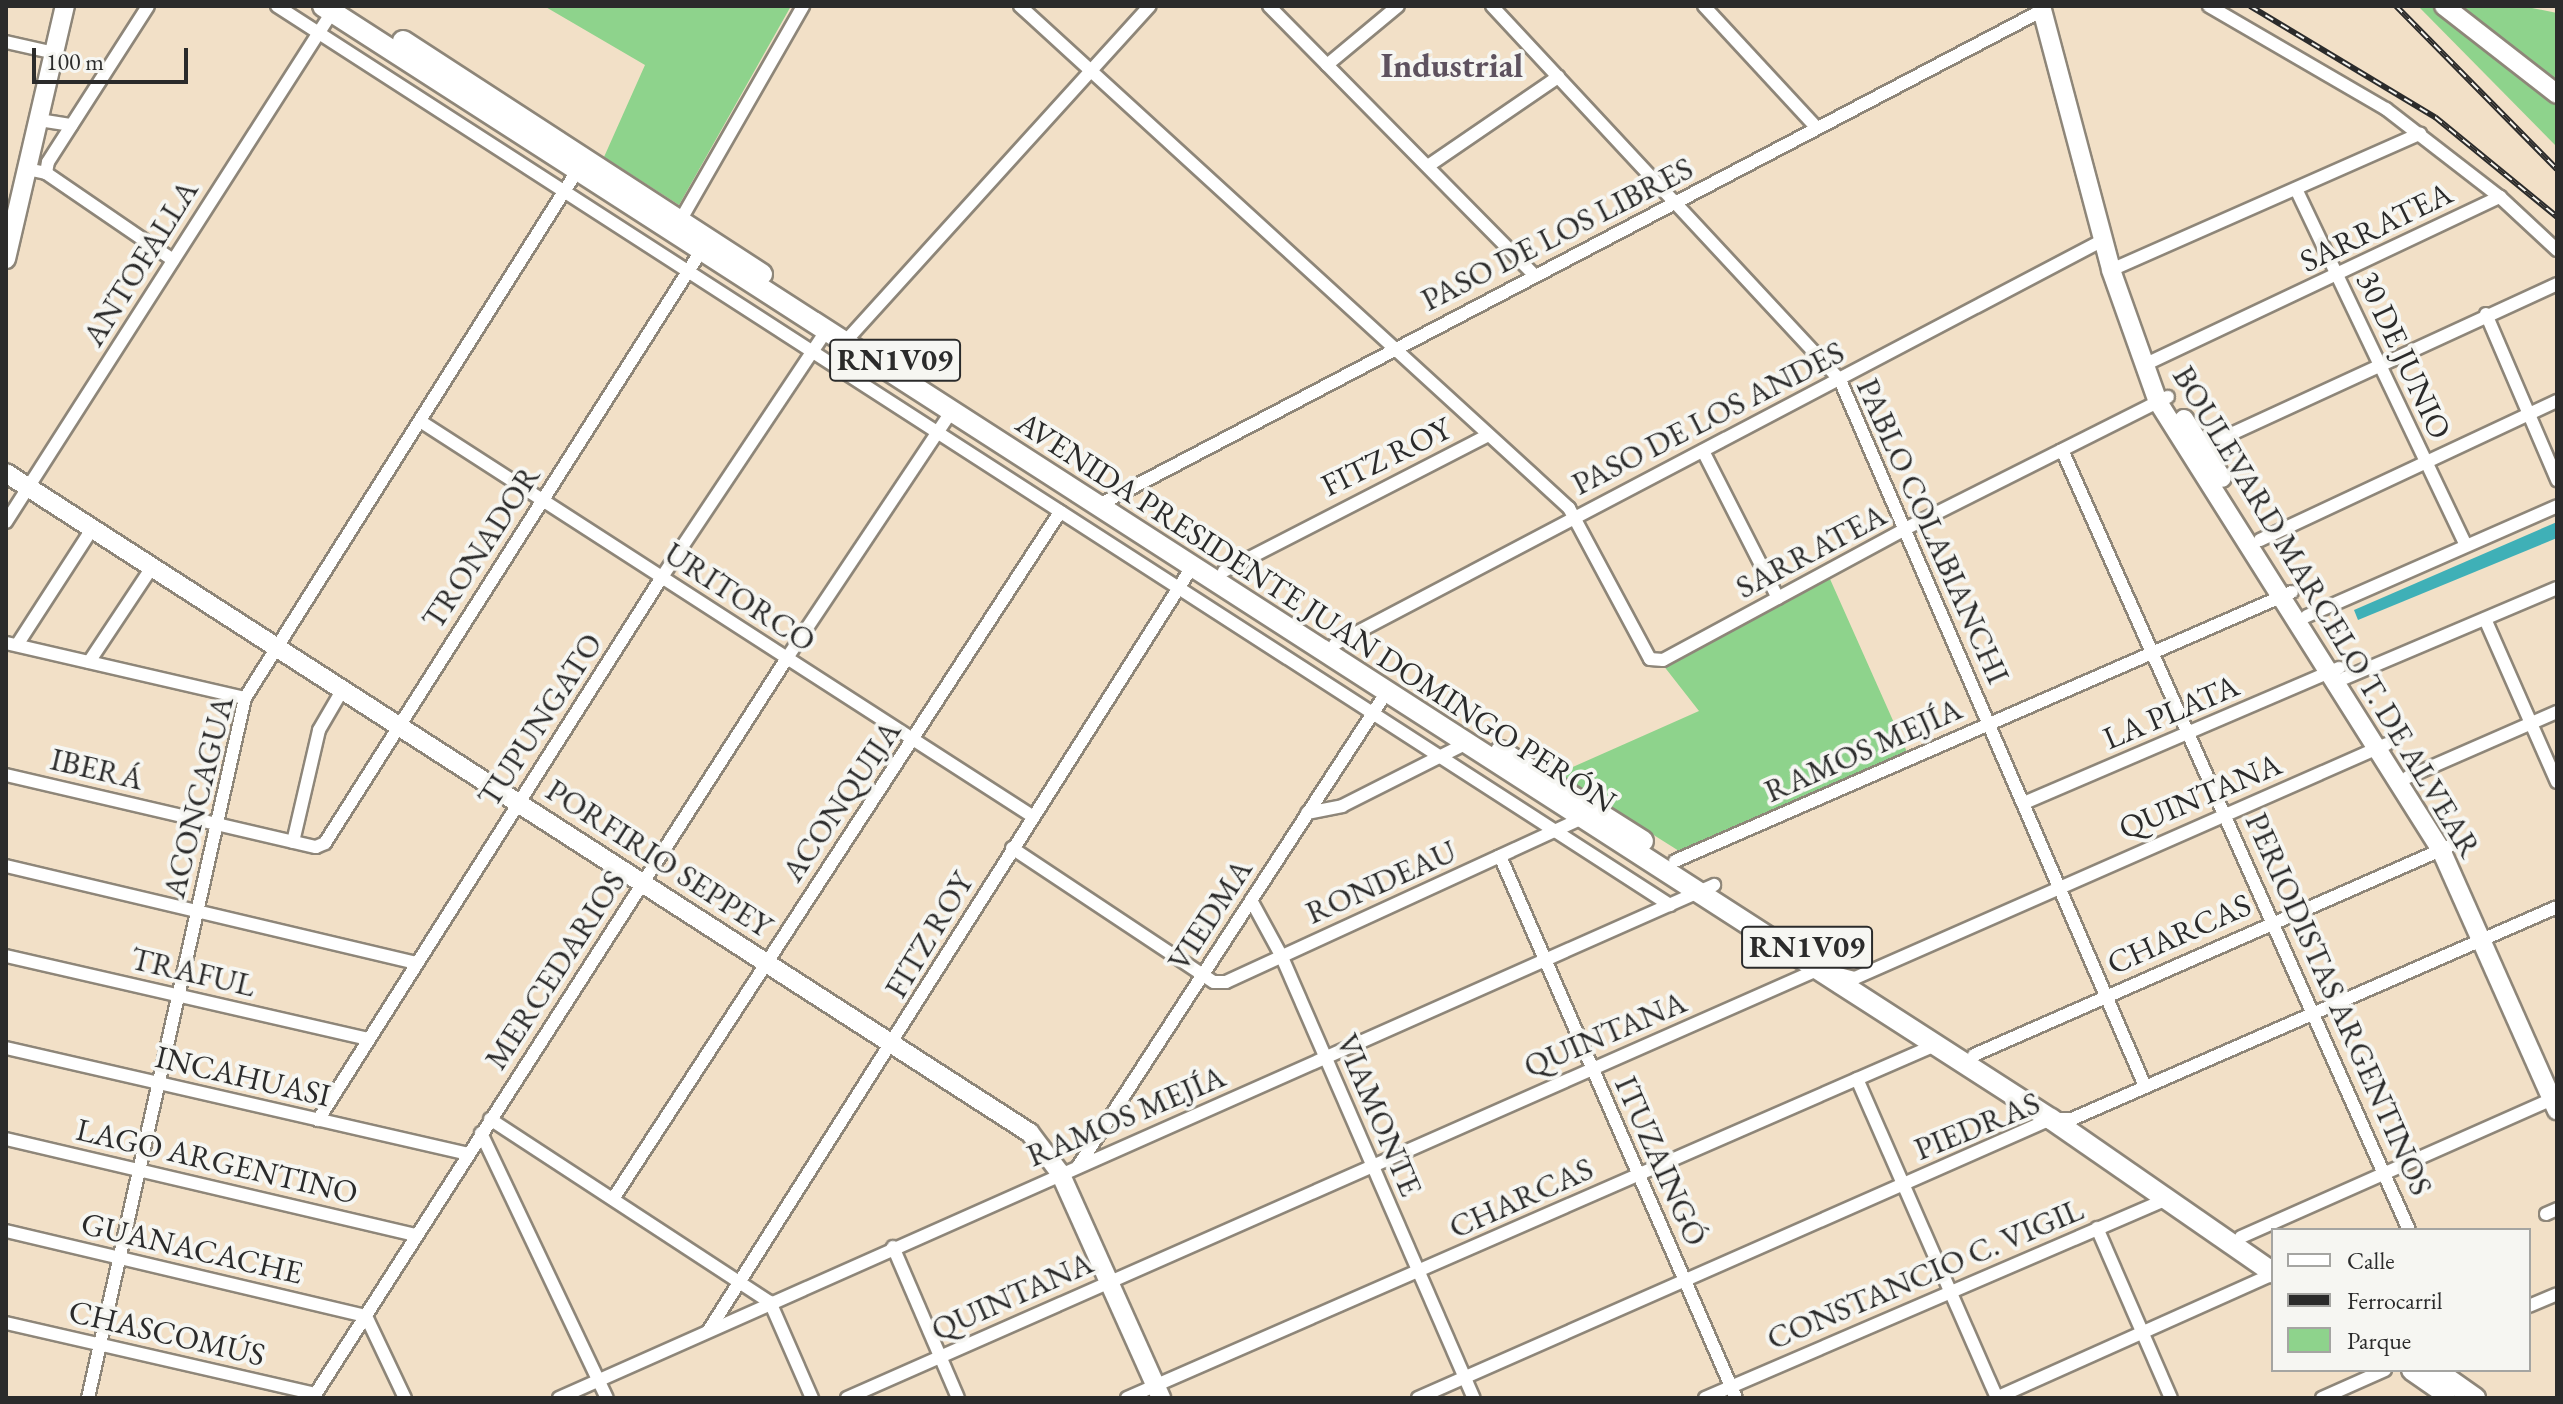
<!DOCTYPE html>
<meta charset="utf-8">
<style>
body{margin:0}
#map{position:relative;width:2563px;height:1404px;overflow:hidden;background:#f2e0c7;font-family:"EB Garamond",serif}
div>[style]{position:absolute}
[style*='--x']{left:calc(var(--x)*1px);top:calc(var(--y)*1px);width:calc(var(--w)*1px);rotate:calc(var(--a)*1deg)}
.green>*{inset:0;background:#8ed38c}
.water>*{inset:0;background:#3fb0b7}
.roads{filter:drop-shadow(2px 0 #8e8679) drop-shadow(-2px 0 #8e8679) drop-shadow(0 2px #8e8679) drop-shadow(0 -2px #8e8679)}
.minor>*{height:12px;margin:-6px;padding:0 6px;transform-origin:6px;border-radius:6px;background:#fff}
.secondary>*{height:18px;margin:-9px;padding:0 9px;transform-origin:9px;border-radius:9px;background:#fff}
.primary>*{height:20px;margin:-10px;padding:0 10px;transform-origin:10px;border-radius:10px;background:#fff}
.rail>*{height:6px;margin-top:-3px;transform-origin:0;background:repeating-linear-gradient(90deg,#f6f6f2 0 9px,#2b2b2b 0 18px);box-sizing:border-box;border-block:2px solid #2b2b2b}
span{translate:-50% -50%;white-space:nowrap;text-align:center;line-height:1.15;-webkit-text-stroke:8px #f6f6f2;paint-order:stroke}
.shield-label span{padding:2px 6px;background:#f6f6f2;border:2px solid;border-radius:6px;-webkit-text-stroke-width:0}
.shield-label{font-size:30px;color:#2b2b2b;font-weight:700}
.street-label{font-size:32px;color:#2b2b2b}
.neighbourhood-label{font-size:34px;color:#5e525f;font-weight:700}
.frame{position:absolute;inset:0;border:8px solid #2b2b2b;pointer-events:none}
.legend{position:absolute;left:2271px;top:1228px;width:260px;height:144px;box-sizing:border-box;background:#f6f6f2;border:2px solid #a5a5a2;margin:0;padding:10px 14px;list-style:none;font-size:24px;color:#2b2b2b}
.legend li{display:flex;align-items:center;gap:16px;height:40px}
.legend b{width:40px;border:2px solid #a5a5a2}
.scale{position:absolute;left:32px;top:48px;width:156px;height:36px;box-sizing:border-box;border:4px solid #2b2b2b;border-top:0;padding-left:10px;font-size:24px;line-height:28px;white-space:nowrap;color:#2b2b2b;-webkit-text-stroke:6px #f6f6f2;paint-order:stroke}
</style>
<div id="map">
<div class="green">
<div style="clip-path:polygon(544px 6px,791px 6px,679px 205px,604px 157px,645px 65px)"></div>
<div style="clip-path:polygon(2418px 6px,2435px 6px,2557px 104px,2557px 147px)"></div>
<div style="clip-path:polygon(2460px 6px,2522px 6px,2557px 13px,2557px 87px)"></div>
<div style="clip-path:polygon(1830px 579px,1907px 752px,1679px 851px,1557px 774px,1699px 711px,1663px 665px)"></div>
</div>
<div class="water">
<div style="clip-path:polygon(2557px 522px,2557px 538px,2358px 620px,2354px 610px)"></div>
</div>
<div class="roads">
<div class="minor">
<div style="--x:277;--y:6;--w:1658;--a:32.84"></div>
<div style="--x:1020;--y:6;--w:744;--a:42.44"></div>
<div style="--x:1569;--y:508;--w:171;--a:61.8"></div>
<div style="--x:1650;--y:659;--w:13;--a:4"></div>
<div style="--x:1663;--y:660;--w:277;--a:-28.4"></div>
<div style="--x:1907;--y:528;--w:292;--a:-26.7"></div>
<div style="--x:1269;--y:6;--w:379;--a:45.4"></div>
<div style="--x:1492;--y:6;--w:511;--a:47.06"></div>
<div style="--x:1840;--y:380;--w:767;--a:66.64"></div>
<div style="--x:1704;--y:6;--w:165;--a:47.2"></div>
<div style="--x:2209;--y:6;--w:205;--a:30.2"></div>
<div style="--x:2386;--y:109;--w:144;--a:37.7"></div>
<div style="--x:2500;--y:197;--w:78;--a:42.9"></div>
<div style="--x:6;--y:42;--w:50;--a:12.7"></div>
<div style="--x:1327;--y:65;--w:92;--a:-39.7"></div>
<div style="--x:39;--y:120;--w:33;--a:9"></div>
<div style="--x:1428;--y:166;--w:158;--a:-34.4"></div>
<div style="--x:27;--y:169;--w:19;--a:12"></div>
<div style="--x:46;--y:173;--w:154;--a:34.4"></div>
<div style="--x:46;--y:173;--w:11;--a:-80"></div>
<div style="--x:48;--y:162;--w:185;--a:-57.3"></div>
<div style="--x:2296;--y:189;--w:393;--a:64.5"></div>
<div style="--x:680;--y:221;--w:248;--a:-60.2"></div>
<div style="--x:2111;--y:270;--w:338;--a:-23.8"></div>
<div style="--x:2486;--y:314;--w:181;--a:66.8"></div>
<div style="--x:844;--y:343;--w:455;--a:-47.8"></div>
<div style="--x:2144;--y:365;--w:394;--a:-25.3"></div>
<div style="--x:420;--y:421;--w:728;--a:32.84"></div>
<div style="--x:2203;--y:447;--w:390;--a:-24.7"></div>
<div style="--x:2062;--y:450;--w:854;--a:66.02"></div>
<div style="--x:1703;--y:451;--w:165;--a:63"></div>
<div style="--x:1097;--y:506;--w:1068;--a:-27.67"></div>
<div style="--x:6;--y:522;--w:605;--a:-57.41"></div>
<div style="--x:2260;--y:540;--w:328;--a:-25.1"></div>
<div style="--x:1224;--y:571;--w:296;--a:-27.2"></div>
<div style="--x:2307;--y:616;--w:273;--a:-23.7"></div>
<div style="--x:2485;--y:619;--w:178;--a:66.2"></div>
<div style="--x:6;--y:643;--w:245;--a:13"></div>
<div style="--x:1335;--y:644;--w:870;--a:-27.74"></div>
<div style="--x:17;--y:645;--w:138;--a:-57.1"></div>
<div style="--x:89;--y:662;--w:114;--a:-56.4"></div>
<div style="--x:2345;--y:678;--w:230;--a:-23"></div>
<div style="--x:6;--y:775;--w:318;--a:13.1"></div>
<div style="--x:316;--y:847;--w:10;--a:-24"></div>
<div style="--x:325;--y:843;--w:701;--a:-57.58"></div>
<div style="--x:2408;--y:777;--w:163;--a:-23.6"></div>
<div style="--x:2024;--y:803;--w:343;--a:-23.2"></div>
<div style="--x:1307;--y:813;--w:36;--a:-11"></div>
<div style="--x:1342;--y:806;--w:138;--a:-26.8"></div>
<div style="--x:293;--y:842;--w:115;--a:-76.9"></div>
<div style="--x:319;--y:730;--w:48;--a:-59.7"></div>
<div style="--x:1012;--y:848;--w:242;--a:33.6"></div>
<div style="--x:1214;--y:982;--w:12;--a:0"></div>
<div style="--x:1226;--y:982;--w:391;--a:-24.7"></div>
<div style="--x:1500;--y:856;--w:591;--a:66.47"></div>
<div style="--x:1675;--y:861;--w:673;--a:-23.56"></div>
<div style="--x:6;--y:866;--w:421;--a:13.3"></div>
<div style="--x:1251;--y:900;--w:63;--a:61.4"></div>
<div style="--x:1281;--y:955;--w:483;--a:66.5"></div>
<div style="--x:6;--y:956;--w:370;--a:12.9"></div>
<div style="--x:6;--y:1048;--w:474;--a:12.9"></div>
<div style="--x:1974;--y:1055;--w:520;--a:-23.71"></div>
<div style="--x:1857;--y:1079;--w:348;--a:66.3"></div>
<div style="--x:490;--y:1119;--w:334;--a:33.2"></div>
<div style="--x:770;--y:1302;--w:105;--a:66.4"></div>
<div style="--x:318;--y:1120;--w:643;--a:-57.65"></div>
<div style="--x:662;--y:577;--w:296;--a:-56.3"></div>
<div style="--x:481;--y:1133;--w:293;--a:64.6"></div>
<div style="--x:6;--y:1139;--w:421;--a:13.2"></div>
<div style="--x:1079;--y:1165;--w:563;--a:-56.96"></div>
<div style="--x:613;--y:1199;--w:820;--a:-56.95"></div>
<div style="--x:2546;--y:1214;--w:12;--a:-24"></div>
<div style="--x:2097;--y:1228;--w:185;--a:66.5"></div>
<div style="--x:6;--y:1231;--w:370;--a:13.3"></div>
<div style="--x:366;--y:1316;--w:91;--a:64.6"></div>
<div style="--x:2241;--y:1237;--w:346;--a:-23.9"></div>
<div style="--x:893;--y:1247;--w:164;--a:66.7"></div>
<div style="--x:2529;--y:1306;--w:30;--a:-23"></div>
<div style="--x:6;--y:1323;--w:318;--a:12.9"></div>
<div style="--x:709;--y:1330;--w:903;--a:-57.67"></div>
<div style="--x:88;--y:1398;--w:717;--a:-77.36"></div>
<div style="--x:245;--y:698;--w:623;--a:-57.79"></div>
<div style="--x:313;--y:1398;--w:879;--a:-57.36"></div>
<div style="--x:787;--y:658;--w:296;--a:-56.3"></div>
<div style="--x:559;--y:1398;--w:1264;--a:-23.95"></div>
<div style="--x:847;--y:1398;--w:1062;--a:-23.81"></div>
<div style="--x:1819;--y:969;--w:37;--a:14"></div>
<div style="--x:1855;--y:978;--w:581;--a:-23.74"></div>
<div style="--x:1127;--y:1398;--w:882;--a:-23.6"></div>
<div style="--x:1418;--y:1398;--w:692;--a:-23.79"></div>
<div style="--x:2051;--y:1119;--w:21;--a:0"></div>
<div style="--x:2072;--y:1119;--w:529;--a:-23.61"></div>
<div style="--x:1705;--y:1398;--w:503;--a:-23.3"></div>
<div style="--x:1996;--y:1398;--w:303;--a:-24.1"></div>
<div style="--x:2322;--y:1398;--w:69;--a:-24"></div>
</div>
<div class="secondary">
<div style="--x:2041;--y:6;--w:273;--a:75.1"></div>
<div style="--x:2111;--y:270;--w:140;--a:70.4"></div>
<div style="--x:2158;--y:402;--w:530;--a:57.72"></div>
<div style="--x:2441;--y:850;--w:285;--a:66"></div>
<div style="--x:2444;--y:6;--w:143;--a:37.9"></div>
<div style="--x:6;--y:259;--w:260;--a:-76.9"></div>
<div style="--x:2184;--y:419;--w:70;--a:57.2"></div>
<div style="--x:6;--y:473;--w:1218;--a:32.8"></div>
<div style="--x:1030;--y:1133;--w:50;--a:53.1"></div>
<div style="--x:1060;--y:1173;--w:247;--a:65.8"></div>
</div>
<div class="primary">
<div style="--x:323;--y:6;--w:2055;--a:32.79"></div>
<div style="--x:2051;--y:1119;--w:270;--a:34.7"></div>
<div style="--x:403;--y:41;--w:428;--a:33"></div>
<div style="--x:1501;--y:751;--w:168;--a:32.4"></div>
<div style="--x:2412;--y:1370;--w:40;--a:34.9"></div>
<div style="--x:2435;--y:1370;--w:49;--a:35"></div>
</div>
</div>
<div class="rail">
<div style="--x:2250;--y:6;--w:216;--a:31"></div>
<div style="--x:2435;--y:117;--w:158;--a:39.3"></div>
<div style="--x:2396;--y:6;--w:229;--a:45.4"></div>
</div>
<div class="shield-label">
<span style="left:895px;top:360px">RN1V09</span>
<span style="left:1807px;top:947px">RN1V09</span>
</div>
<div class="street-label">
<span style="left:2376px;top:227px;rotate:-26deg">SARRATEA</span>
<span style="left:1557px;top:234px;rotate:-27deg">PASO DE LOS LIBRES</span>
<span style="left:140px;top:263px;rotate:-58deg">ANTOFALLA</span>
<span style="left:2404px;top:355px;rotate:65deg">30 DE JUNIO</span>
<span style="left:1708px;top:418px;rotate:-27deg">PASO DE LOS ANDES</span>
<span style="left:1386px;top:457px;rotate:-26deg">FITZ ROY</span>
<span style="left:1933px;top:531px;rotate:66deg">PABLO COLABIANCHI</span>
<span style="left:481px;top:547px;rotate:-57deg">TRONADOR</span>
<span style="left:1811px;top:551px;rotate:-28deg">SARRATEA</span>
<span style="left:740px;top:597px;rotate:33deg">URITORCO</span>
<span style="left:1316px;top:612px;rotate:33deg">AVENIDA PRESIDENTE JUAN DOMINGO PERÓN</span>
<span style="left:2327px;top:612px;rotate:59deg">BOULEVARD MARCELO T. DE ALVEAR</span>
<span style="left:2171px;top:712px;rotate:-23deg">LA PLATA</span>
<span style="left:540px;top:720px;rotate:-57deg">TUPUNGATO</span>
<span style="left:1863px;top:750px;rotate:-24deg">RAMOS MEJÍA</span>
<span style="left:97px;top:769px;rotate:13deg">IBERÁ</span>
<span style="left:2200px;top:796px;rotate:-23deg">QUINTANA</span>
<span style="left:198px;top:797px;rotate:-76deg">ACONCAGUA</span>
<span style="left:841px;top:801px;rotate:-56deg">ACONQUIJA</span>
<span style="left:659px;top:858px;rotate:33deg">PORFIRIO SEPPEY</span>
<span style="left:1381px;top:882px;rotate:-24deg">RONDEAU</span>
<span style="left:1210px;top:915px;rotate:-57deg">VIEDMA</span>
<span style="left:2179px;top:934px;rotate:-24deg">CHARCAS</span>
<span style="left:929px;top:935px;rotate:-59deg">FITZ ROY</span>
<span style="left:555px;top:970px;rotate:-57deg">MERCEDARIOS</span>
<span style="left:193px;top:972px;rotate:13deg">TRAFUL</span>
<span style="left:2339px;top:1004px;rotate:66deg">PERIODISTAS ARGENTINOS</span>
<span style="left:1605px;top:1034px;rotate:-23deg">QUINTANA</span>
<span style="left:243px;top:1076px;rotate:13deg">INCAHUASI</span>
<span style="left:1379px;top:1115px;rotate:67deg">VIAMONTE</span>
<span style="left:1126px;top:1116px;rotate:-23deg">RAMOS MEJÍA</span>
<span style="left:1977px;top:1126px;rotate:-22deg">PIEDRAS</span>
<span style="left:217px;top:1161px;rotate:13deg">LAGO ARGENTINO</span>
<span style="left:1661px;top:1161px;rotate:66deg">ITUZAINGÓ</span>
<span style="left:1521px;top:1198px;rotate:-24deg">CHARCAS</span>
<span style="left:192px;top:1248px;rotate:13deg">GUANACACHE</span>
<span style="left:1925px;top:1274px;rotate:-23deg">CONSTANCIO C. VIGIL</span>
<span style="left:1012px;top:1296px;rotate:-24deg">QUINTANA</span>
<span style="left:167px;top:1333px;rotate:13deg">CHASCOMÚS</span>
</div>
<div class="neighbourhood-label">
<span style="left:1452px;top:66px">Industrial</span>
</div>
<div class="frame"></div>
<ul class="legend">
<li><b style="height:10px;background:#fff"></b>Calle</li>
<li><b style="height:10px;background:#2b2b2b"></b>Ferrocarril</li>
<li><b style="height:22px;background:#8ed38c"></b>Parque</li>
</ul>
<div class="scale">100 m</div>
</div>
